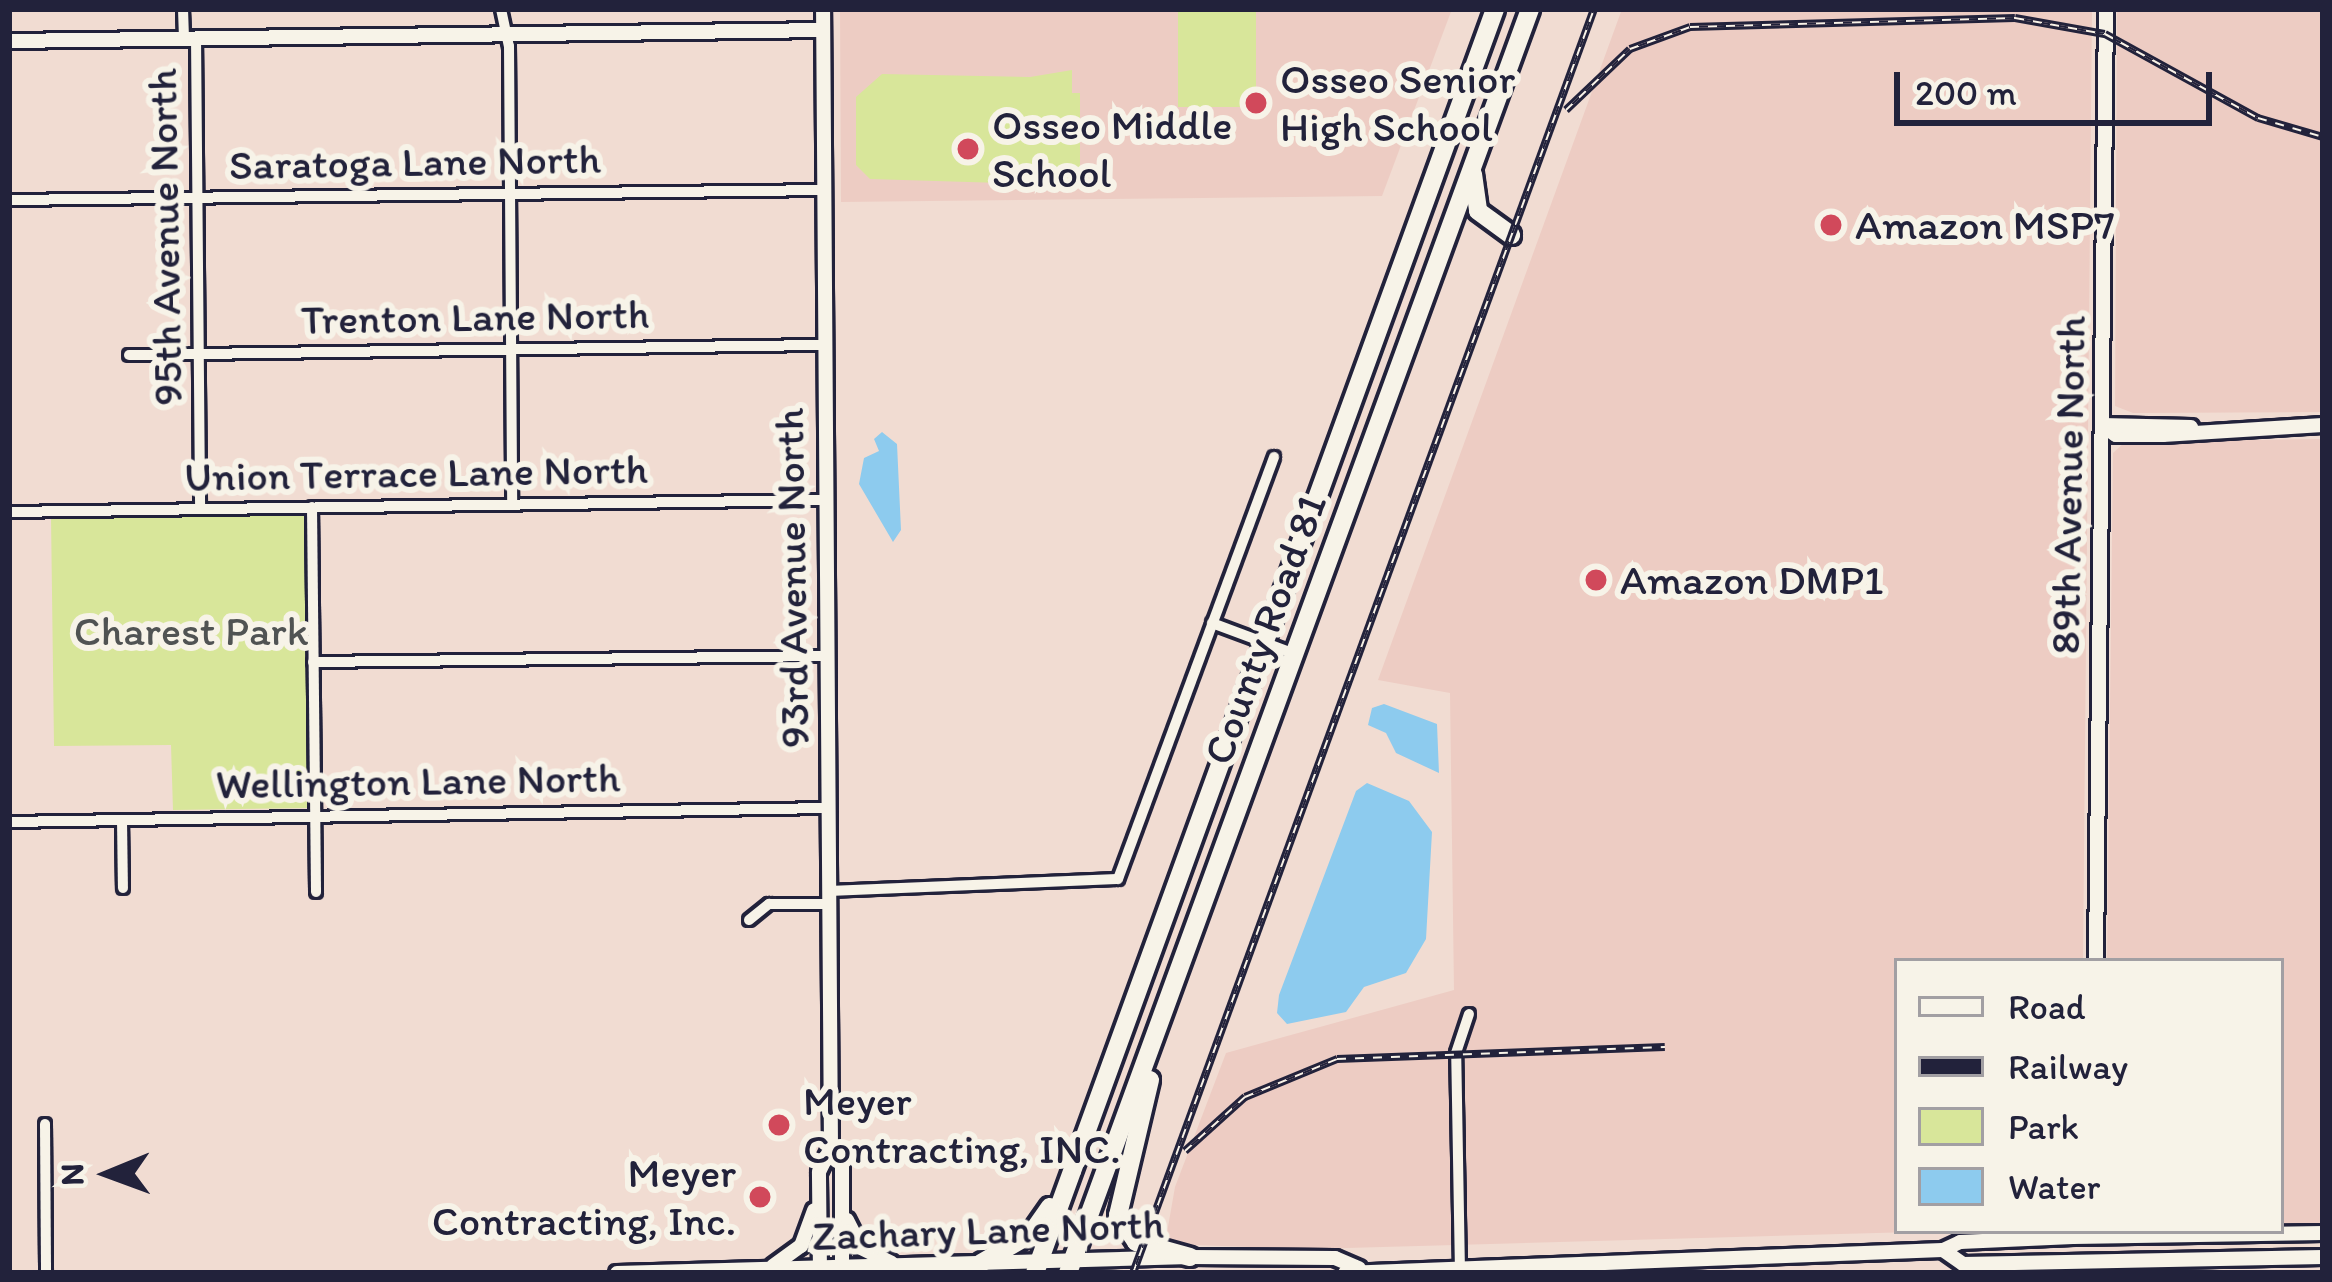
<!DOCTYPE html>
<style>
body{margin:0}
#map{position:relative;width:2332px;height:1282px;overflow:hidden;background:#f1dcd2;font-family:Itim,sans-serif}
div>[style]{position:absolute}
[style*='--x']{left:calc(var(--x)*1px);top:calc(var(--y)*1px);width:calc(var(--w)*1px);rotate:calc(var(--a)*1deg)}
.built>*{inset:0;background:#edccc3}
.green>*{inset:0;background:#d8e69a;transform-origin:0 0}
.water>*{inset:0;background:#8dcbee}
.roads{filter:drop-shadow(3px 0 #22223b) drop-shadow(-3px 0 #22223b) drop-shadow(0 3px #22223b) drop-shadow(0 -3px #22223b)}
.street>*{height:10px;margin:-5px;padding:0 5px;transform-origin:5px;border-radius:5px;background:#f7f3e8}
.secondary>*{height:14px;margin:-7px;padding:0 7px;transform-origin:7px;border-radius:7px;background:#f7f3e8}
.highway>*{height:18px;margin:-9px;padding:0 9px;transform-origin:9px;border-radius:9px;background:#f7f3e8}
.rail>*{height:8px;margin-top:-4px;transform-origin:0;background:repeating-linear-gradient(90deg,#f7f3e8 0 9px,#22223b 0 18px);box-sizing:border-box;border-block:3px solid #22223b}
.dots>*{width:33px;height:33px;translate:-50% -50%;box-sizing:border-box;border:6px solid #f7f3e8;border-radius:50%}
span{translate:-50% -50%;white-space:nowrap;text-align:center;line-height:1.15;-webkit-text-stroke:12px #f7f3e8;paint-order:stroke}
.poi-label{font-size:42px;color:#22223b}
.left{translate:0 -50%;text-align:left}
.right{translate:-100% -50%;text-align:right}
.street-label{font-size:42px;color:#22223b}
.park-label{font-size:42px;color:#505353}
.frame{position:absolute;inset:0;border:12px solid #22223b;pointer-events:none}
.legend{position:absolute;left:1894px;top:958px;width:390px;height:276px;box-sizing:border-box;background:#f7f3e8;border:3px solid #a29fa3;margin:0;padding:15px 21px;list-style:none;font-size:36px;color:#22223b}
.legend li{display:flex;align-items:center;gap:24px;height:60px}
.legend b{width:60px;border:3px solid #a29fa3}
.north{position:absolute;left:48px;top:1114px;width:120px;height:120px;-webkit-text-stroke:9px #f7f3e8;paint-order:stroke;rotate:269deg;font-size:33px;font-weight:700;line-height:48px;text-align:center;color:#22223b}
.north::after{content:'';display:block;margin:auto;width:42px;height:54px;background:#22223b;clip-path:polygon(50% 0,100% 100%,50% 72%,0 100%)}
.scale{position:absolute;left:1894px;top:72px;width:318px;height:54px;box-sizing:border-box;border:6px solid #22223b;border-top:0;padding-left:15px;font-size:36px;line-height:42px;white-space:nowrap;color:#22223b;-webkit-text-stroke:9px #f7f3e8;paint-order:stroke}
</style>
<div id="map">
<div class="built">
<div style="clip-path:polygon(840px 9px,1452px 9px,1382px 196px,841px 202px)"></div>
<div style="clip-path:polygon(1622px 9px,2092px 9px,2083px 961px,1897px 961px,1897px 1231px,1948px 1231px,1311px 1249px,1165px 1244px,1175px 1187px,1226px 1053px,1454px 990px,1450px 693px,1378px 680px)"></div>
<div style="clip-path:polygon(2117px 9px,2323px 9px,2323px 412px,2133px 413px,2115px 406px)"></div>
<div style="clip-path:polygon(2323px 439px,2323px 1223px,2281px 1224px,2281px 961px,2107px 961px,2113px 453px,2125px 442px)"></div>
</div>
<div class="green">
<div style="left:1178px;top:9px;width:78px;height:98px"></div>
<div style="clip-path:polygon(1072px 70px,1072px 93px,1080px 93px,1080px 171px,1066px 185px,870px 179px,856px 165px,856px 97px,882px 74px,1030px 77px)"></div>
<div style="clip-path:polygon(306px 514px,309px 808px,173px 810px,171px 745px,54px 746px,51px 517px)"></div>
</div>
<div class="water">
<div style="clip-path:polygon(882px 432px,897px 444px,901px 530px,893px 542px,859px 484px,864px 458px,879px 451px,874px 439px)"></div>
<div style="clip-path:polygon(1384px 704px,1437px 724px,1439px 773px,1396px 753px,1386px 733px,1368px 725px,1372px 708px)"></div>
<div style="clip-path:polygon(1367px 783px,1409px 801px,1432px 832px,1426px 939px,1406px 973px,1364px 987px,1346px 1012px,1287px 1024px,1277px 1013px,1279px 995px,1356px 791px)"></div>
</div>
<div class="roads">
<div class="street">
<div style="--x:183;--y:9;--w:29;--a:88"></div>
<div style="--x:501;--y:9;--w:38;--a:78"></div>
<div style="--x:509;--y:46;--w:458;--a:89.6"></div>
<div style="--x:196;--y:37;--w:471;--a:89.5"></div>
<div style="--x:9;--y:200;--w:813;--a:-0.7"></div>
<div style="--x:129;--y:355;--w:694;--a:-0.83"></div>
<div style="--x:312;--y:507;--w:385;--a:89.4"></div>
<div style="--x:9;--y:512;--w:816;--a:-0.84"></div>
<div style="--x:1212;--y:623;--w:89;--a:20.5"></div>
<div style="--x:313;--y:662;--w:513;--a:-0.67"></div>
<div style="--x:122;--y:820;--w:68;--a:89.2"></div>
<div style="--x:9;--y:822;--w:819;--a:-0.98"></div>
<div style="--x:828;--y:891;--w:290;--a:-2.4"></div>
<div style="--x:1118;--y:879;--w:450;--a:-69.7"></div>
<div style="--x:749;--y:920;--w:26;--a:-39"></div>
<div style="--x:769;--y:904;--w:59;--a:0"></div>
<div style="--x:45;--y:1124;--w:149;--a:89.6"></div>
<div style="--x:1460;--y:1272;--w:219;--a:-91"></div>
<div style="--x:1456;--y:1053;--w:41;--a:-71.6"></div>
</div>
<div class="secondary">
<div style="--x:9;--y:41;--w:814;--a:-0.77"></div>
<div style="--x:2102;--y:425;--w:17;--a:36"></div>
<div style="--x:2116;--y:435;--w:47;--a:0"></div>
<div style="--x:2163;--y:435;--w:160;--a:-3.6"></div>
<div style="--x:2102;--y:425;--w:89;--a:1.3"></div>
<div style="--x:2096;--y:961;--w:952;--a:-89.4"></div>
<div style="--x:831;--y:1147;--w:22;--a:60"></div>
<div style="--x:842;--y:1166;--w:107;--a:90"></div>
<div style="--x:847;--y:1220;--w:31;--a:63"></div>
<div style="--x:861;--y:1248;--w:34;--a:26"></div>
<div style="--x:1943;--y:1250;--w:24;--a:35"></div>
<div style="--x:1963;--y:1264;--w:360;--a:-1.1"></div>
<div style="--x:773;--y:1266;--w:34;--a:-36"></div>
<div style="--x:801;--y:1246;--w:38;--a:-70"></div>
<div style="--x:617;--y:1273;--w:573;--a:-1.6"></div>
<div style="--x:1190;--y:1257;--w:145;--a:0.4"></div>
<div style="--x:1335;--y:1258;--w:26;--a:23"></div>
<div style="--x:820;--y:1273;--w:101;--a:-90.6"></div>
<div style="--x:819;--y:1172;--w:28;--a:-64"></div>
<div style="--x:831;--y:1147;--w:1138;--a:-90.4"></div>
<div style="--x:1345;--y:1273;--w:598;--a:-2.2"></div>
<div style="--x:1943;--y:1250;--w:19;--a:-25"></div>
<div style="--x:1960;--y:1242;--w:113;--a:-2.5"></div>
<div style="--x:2073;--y:1237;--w:250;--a:-0.9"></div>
</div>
<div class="highway">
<div style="--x:1473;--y:174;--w:37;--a:82"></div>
<div style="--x:1478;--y:211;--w:41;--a:36"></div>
<div style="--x:1150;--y:1080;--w:139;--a:103.3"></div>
<div style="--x:1118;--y:1215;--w:32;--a:56"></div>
<div style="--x:1136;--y:1242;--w:56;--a:15.5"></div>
<div style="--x:981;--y:1263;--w:58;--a:-30.1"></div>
<div style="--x:1031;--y:1234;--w:33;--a:-55"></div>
<div style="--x:1035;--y:1273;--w:1345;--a:-70"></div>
<div style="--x:1068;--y:1273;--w:1346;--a:-69.92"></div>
</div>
</div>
<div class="rail">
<div style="--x:1566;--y:110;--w:88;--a:-43.6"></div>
<div style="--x:1630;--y:49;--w:64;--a:-20.1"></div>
<div style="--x:1690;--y:27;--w:325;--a:-1.6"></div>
<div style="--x:2015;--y:18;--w:91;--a:10.1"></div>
<div style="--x:2105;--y:34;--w:175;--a:28.8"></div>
<div style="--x:2258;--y:118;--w:68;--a:16.3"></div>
<div style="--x:1185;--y:1151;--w:81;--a:-42"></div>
<div style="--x:1245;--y:1097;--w:100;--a:-22.4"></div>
<div style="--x:1337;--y:1059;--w:328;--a:-2.1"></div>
<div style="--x:1133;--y:1273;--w:1345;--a:-69.96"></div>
</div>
<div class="dots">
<div style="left:1256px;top:103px;background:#d1495b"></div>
<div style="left:968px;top:149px;background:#d1495b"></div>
<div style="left:1831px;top:225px;background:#d1495b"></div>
<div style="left:1596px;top:580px;background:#d1495b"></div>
<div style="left:779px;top:1125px;background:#d1495b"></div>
<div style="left:760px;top:1197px;background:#d1495b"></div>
</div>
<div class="poi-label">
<span class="left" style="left:1280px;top:103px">Osseo Senior<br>High School</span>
<span class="left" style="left:992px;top:149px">Osseo Middle<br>School</span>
<span class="left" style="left:1855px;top:225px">Amazon MSP7</span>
<span class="left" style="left:1620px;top:580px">Amazon DMP1</span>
<span class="left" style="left:803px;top:1125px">Meyer<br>Contracting, INC.</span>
<span class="right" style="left:736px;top:1197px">Meyer<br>Contracting, Inc.</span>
</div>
<div class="street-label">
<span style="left:415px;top:162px;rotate:-1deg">Saratoga Lane North</span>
<span style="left:165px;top:237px;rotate:-91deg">95th Avenue North</span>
<span style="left:475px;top:317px;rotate:-1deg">Trenton Lane North</span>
<span style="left:416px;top:473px;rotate:-1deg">Union Terrace Lane North</span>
<span style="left:2068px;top:485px;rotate:-89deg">89th Avenue North</span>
<span style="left:792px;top:578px;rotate:-91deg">93rd Avenue North</span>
<span style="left:1265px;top:629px;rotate:-70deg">County Road 81</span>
<span style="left:418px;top:781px;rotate:-1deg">Wellington Lane North</span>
<span style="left:988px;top:1230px;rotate:-2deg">Zachary Lane North</span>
</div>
<div class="park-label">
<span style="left:191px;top:631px">Charest Park</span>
</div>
<div class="frame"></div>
<ul class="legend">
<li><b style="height:15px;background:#f7f3e8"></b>Road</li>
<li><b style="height:15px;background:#22223b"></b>Railway</li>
<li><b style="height:33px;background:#d8e69a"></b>Park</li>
<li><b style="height:33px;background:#8dcbee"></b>Water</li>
</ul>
<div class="north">N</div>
<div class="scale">200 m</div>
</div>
